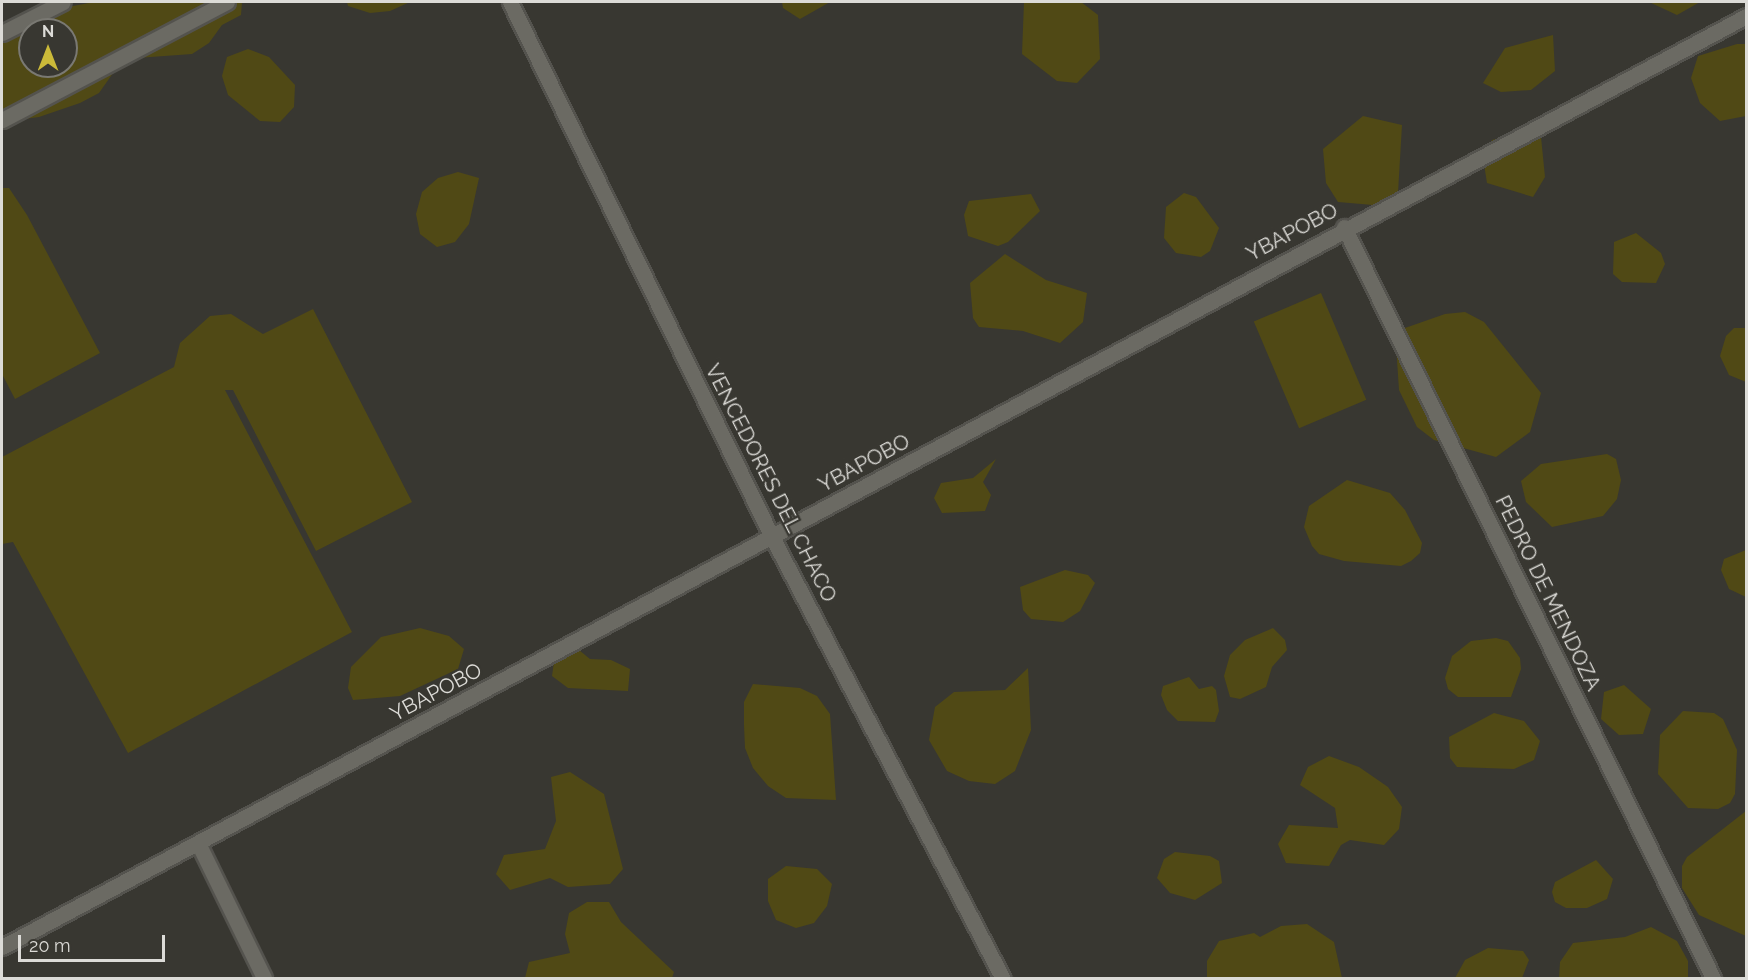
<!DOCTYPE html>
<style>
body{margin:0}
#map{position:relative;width:1748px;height:980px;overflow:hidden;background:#383731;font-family:Raleway,sans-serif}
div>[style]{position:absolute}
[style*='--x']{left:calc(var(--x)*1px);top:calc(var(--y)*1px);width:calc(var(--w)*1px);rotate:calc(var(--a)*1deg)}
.green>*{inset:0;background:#504915;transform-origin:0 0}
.roads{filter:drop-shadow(2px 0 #54534e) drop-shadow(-2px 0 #54534e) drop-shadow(0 2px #54534e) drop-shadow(0 -2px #54534e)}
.minor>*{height:15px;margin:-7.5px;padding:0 7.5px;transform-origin:7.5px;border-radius:7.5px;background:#6b6a63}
span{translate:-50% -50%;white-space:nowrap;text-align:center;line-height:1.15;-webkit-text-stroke:4.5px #383731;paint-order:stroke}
.street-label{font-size:21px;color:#dcdbd7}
.frame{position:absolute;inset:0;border:3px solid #dcdbd7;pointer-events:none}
.north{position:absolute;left:18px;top:18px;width:60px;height:60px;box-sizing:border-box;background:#383731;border:2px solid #7a7973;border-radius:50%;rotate:0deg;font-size:16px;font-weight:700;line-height:24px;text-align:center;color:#dcdbd7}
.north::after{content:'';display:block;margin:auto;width:21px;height:27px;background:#cbba39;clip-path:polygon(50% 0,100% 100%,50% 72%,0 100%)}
.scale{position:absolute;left:18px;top:935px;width:147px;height:27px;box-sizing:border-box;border:3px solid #dcdbd7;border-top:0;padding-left:8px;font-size:18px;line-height:21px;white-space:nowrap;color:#dcdbd7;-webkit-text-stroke:4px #383731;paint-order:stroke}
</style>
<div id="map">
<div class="green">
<div style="clip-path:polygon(evenodd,94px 2px,242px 2px,241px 15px,222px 25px,209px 43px,192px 54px,123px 59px,99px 93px,80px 103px,39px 117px,2px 122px,2px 44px,21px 16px,94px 2px,30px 30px,66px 30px,66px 66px,30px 66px,30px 30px)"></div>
<div style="clip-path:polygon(347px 2px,410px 2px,390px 11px,370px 13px,348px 6px)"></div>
<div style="clip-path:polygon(782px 2px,830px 2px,800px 19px,783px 8px)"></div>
<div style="clip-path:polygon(1024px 2px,1081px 2px,1098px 15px,1100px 59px,1077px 83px,1057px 81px,1022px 54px)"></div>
<div style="clip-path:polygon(1649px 2px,1700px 2px,1677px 15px)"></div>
<div style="clip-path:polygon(1553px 35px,1555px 71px,1531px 90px,1501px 92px,1483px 83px,1505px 48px)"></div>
<div style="clip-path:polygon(1737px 44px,1746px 44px,1746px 116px,1720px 121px,1700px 103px,1691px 78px,1698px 56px)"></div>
<div style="clip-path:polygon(248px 49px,269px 57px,295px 85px,294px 107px,280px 122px,260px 121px,228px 95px,222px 76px,227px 57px)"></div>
<div style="clip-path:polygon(1363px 116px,1402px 125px,1398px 193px,1395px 200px,1373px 205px,1338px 202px,1326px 183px,1323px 149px)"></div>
<div style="clip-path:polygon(1519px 133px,1541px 137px,1545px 177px,1533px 197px,1487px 183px,1483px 158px,1492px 140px)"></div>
<div style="clip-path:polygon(458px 172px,479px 178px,469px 224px,455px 242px,437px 247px,420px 234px,416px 214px,422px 192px,438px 178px)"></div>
<div style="clip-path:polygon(2px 188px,9px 188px,27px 215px,100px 353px,15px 399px,2px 374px)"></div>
<div style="clip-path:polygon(1184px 193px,1196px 197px,1219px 228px,1210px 251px,1201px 257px,1176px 253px,1164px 238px,1166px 207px)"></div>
<div style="clip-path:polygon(1031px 194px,1040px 211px,1008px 242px,998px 246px,968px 236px,964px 215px,969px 201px)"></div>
<div style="clip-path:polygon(1636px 233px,1661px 253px,1665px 264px,1656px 283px,1622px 282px,1613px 274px,1614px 242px)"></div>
<div style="clip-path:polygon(1005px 254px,1046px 280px,1087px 293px,1083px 322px,1060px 343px,1023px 331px,979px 327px,973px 318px,970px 283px)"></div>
<div style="left:1321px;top:293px;width:116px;height:73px;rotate:67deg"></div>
<div style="clip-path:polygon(313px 309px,412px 502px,316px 551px,233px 390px,225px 390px,352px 632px,128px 753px,13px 542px,2px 544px,2px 457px,174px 367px,180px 343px,210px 316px,231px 314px,263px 334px)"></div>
<div style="clip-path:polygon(1465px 312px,1484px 322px,1541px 393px,1530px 432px,1496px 457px,1434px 440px,1417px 427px,1399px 390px,1396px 345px,1405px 328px,1445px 314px)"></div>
<div style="clip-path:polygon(1734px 328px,1746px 328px,1746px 382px,1729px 375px,1720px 356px,1726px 336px)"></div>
<div style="clip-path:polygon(1607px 454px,1616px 459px,1621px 480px,1617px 499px,1603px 516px,1552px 527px,1526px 502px,1521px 481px,1541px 464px)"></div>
<div style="clip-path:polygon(996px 459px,983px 482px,991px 495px,985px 511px,942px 513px,934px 498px,941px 483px,973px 478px)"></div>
<div style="clip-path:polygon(1347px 480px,1390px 493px,1405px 510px,1422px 543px,1420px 553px,1411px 561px,1401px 566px,1344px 561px,1319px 554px,1312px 546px,1304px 527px,1309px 506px)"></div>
<div style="clip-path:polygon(1746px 550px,1746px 597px,1729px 589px,1721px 570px,1724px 559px)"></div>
<div style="clip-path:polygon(1065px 570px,1088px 575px,1095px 583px,1080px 611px,1063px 622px,1031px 619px,1023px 610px,1020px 587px)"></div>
<div style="clip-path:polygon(420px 628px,449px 636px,464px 649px,458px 669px,400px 696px,353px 700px,348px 688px,351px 667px,381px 637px)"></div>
<div style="clip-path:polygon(1273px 628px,1285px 640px,1287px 650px,1272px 667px,1266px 687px,1240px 699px,1230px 697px,1224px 676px,1230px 655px,1245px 640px)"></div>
<div style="clip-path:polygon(1496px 638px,1508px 641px,1520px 658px,1521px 669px,1511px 697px,1458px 697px,1448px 689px,1445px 678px,1452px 656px,1471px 641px)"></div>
<div style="clip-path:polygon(574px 646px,590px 659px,611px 660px,630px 669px,628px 691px,568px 688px,552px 676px,555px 655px)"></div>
<div style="clip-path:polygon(1028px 668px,1031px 730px,1015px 771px,995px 784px,969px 781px,947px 771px,929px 740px,935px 707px,954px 692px,1005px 690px)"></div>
<div style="clip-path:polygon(1189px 677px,1199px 689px,1212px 686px,1216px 690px,1219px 711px,1215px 722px,1178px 721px,1167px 710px,1161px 695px,1163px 686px)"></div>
<div style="clip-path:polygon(753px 684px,800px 688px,817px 696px,830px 714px,836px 800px,786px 798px,768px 786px,753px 768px,745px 748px,744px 725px,744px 702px)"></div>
<div style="clip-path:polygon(1624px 685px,1651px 709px,1643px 734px,1619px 735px,1601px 719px,1604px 692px)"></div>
<div style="clip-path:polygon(1683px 711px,1714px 713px,1723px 719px,1737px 750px,1735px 794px,1730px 803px,1718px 809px,1688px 808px,1658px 774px,1660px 735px)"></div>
<div style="clip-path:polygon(1494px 713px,1524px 721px,1540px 741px,1534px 760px,1514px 769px,1457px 767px,1450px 758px,1449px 737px)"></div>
<div style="clip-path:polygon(1329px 756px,1359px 767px,1388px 787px,1402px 807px,1399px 829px,1384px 845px,1350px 840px,1341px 845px,1329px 866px,1286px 863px,1278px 844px,1289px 825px,1338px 828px,1335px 808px,1300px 785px,1308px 767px)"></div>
<div style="clip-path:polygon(570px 772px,604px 794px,623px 869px,610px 884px,568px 887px,550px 878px,510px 890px,496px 874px,504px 855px,545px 849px,556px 821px,551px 777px)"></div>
<div style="clip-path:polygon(1746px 811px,1746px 936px,1699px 915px,1682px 888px,1682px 866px,1687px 857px)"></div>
<div style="clip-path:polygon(1175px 852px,1210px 856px,1219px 861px,1222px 883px,1195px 900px,1170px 893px,1157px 878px,1164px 859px)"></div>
<div style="clip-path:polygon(1596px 860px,1613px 879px,1607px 899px,1587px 908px,1566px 908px,1555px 902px,1552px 892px,1555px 882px)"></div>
<div style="clip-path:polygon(786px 866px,817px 869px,832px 884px,827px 906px,814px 923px,796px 928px,776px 920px,768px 901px,768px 879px)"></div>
<div style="clip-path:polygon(587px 902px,609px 902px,621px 922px,674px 972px,672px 978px,525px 978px,529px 962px,570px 953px,565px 934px,569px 913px)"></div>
<div style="clip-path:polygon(1307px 924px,1334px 942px,1342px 978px,1207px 978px,1207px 961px,1219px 941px,1254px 933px,1260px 937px,1281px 926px)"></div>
<div style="clip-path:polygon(1651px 927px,1677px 941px,1688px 961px,1688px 978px,1559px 978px,1560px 962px,1573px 943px,1625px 937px)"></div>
<div style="clip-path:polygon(1488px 948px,1523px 951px,1529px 960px,1522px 978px,1455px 978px,1465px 960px)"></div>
</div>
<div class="roads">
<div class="minor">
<div style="--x:510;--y:2;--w:596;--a:63.91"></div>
<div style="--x:772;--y:537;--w:498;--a:62.4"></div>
<div style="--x:2;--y:33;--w:68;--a:-26.9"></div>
<div style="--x:2;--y:120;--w:254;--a:-27.7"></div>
<div style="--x:1344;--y:227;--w:837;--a:63.83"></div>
<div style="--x:198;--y:843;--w:150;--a:63.9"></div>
<div style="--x:2;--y:947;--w:1977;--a:-28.09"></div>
</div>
</div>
<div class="street-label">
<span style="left:1292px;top:232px;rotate:-28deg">YBAPOBO</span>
<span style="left:864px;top:463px;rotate:-28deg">YBAPOBO</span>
<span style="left:771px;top:483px;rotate:63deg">VENCEDORES DEL CHACO</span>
<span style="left:1548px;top:593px;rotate:64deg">PEDRO DE MENDOZA</span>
<span style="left:436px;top:692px;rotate:-28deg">YBAPOBO</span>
</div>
<div class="frame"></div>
<div class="north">N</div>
<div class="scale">20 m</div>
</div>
